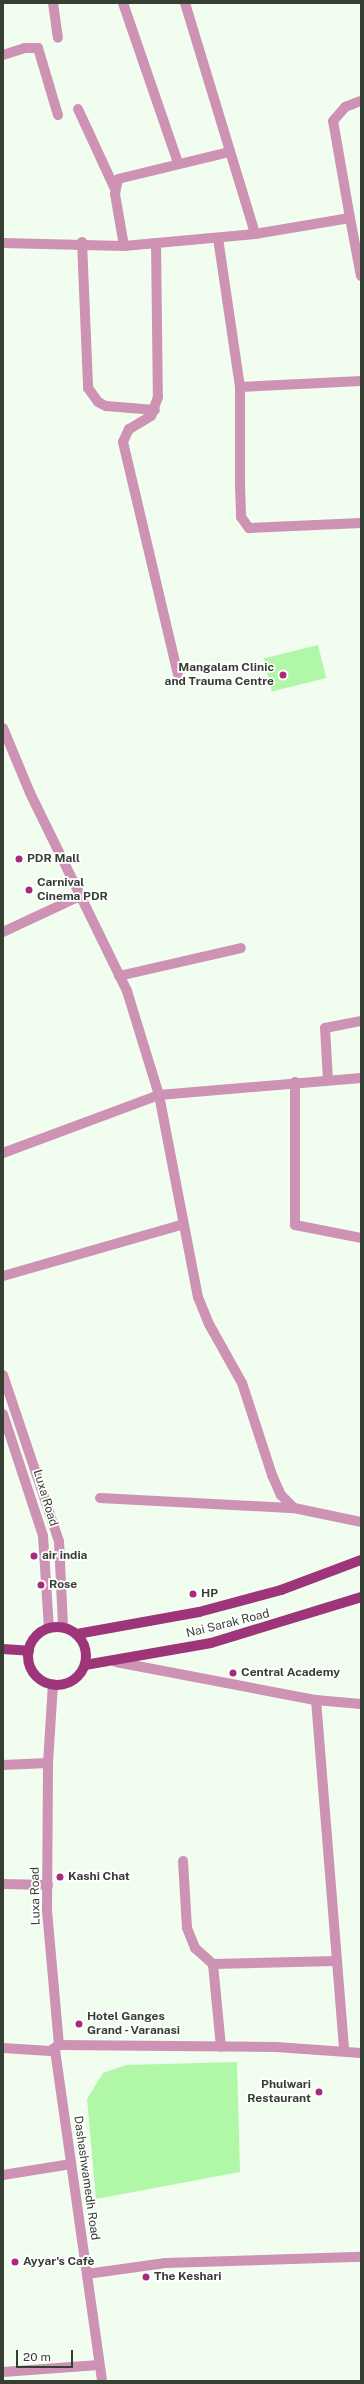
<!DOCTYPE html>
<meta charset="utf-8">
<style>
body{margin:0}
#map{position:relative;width:364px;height:2384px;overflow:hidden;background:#f1feef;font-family:"Public Sans",sans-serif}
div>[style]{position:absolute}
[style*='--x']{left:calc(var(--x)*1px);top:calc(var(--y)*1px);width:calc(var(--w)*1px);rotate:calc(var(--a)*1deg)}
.building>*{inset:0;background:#b0f7a8;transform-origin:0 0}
.service>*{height:10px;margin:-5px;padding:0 5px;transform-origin:5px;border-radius:5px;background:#ce92b4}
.minor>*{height:10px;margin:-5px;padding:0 5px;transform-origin:5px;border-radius:5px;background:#ce92b4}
.tertiary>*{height:10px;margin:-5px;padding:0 5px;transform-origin:5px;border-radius:5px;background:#ce92b4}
.primary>*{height:10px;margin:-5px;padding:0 5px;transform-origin:5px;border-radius:5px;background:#9e3479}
.primary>.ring{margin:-5px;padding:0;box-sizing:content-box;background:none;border:10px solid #9e3479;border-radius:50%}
.dots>*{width:11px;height:11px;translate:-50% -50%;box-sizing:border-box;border:2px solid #fff;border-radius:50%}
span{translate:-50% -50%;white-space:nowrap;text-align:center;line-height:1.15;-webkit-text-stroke:3.5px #fff;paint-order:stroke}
.poi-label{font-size:12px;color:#363f34;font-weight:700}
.right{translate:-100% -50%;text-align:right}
.left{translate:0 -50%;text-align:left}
.street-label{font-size:12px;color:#363f34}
.frame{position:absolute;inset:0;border:4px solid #363f34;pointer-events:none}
.scale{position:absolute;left:16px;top:2350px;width:57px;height:18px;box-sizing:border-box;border:2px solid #363f34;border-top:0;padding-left:5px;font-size:12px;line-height:14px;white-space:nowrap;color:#363f34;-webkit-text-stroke:3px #fff;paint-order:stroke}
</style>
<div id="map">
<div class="building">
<div style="left:318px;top:645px;width:34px;height:56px;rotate:76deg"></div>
<div style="clip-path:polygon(237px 2062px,240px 2172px,96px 2199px,87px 2099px,103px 2073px,126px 2065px)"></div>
</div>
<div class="service">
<div style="--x:3;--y:2175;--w:69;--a:-9.2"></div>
</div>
<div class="minor">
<div style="--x:53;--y:3;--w:35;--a:82"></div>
<div style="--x:123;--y:3;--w:169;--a:71"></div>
<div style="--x:185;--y:3;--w:241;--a:73.1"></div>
<div style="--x:3;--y:55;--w:23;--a:-18"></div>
<div style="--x:25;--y:48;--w:13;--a:0"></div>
<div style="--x:38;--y:48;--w:70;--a:73.4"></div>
<div style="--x:78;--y:109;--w:86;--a:65.2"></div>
<div style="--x:350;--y:218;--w:98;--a:-99.9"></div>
<div style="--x:333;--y:121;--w:18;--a:-49"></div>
<div style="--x:345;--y:107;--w:17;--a:-21"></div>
<div style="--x:218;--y:238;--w:151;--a:81.6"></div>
<div style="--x:82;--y:242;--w:146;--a:87.6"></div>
<div style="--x:88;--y:388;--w:17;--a:54"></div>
<div style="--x:98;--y:402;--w:9;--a:27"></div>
<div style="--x:106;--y:406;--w:49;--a:4.7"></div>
<div style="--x:3;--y:243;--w:121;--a:1.4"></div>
<div style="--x:124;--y:246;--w:132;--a:-5.2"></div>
<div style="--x:255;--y:234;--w:96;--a:-9.6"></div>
<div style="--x:350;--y:218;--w:59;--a:79.3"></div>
<div style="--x:156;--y:243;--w:154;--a:89.3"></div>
<div style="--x:158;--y:397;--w:20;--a:110"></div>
<div style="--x:151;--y:416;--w:26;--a:149"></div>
<div style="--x:129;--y:429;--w:14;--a:115"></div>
<div style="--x:123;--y:442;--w:238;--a:76.7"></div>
<div style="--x:124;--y:246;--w:53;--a:-99.8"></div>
<div style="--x:115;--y:194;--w:15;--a:-79"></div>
<div style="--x:118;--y:179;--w:115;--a:-13.6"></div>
<div style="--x:361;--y:381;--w:121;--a:177.2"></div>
<div style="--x:240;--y:387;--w:98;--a:90"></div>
<div style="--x:240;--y:485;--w:32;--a:88"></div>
<div style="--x:241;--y:517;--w:14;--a:54"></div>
<div style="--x:249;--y:528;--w:112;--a:-2.6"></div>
<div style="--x:3;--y:728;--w:70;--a:67.4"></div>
<div style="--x:30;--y:793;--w:220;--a:63.9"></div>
<div style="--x:127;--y:991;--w:109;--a:72.9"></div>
<div style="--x:159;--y:1095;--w:206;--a:79.1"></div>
<div style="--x:198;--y:1297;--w:29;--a:68"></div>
<div style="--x:209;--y:1324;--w:68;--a:60.8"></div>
<div style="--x:242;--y:1383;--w:97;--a:71.9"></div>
<div style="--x:272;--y:1475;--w:22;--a:66"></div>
<div style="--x:281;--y:1495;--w:18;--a:45"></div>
<div style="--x:294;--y:1508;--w:68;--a:11.8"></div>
<div style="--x:3;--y:932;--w:85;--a:-25.1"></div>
<div style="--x:119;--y:976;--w:125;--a:-12.9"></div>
<div style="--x:328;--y:1080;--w:52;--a:-93.3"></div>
<div style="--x:325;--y:1028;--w:37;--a:-11"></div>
<div style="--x:295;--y:1082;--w:143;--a:90"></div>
<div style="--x:295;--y:1225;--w:67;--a:11.1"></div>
<div style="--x:3;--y:1153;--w:166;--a:-20.4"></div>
<div style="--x:159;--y:1095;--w:203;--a:-4.8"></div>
<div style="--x:3;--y:1276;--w:185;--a:-16"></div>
<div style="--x:100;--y:1498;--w:194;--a:3"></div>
<div style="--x:116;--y:1662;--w:204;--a:10.8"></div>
<div style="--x:316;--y:1700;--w:45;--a:5.1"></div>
<div style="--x:316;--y:1700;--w:351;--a:85.4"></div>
<div style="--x:3;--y:1765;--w:45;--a:-2.5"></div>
<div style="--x:183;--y:1861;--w:67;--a:86.6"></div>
<div style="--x:187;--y:1928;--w:22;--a:68"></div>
<div style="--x:195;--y:1948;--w:24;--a:42"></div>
<div style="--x:213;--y:1964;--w:83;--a:84.5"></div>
<div style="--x:3;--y:1884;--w:45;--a:1.3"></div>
<div style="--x:213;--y:1964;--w:124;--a:-1.4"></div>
<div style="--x:55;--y:2050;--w:334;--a:81.9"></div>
<div style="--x:87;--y:2274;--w:79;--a:-8"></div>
<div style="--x:165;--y:2263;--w:196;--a:-1.8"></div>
<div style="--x:3;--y:2372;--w:96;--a:-4.2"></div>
</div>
<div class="tertiary">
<div style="--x:3;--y:1375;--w:175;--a:71.4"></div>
<div style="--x:59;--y:1541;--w:86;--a:87.3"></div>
<div style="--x:3;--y:1414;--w:128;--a:71.8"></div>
<div style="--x:43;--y:1536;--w:92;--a:86.3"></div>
<div style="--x:59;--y:2045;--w:217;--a:0.5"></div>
<div style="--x:276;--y:2047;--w:85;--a:4"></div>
<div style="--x:3;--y:2048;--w:47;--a:3.7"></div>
<div style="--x:50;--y:2051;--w:11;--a:-34"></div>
<div style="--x:59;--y:2045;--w:136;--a:-95.1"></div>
<div style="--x:47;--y:1910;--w:147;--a:-89.6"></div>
<div style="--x:48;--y:1763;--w:79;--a:-86.4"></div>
</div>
<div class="primary">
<div class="ring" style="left:28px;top:1627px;width:48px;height:48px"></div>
<div style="--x:77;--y:1634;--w:124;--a:-10.2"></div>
<div style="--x:199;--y:1612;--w:85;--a:-15"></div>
<div style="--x:281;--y:1590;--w:85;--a:-20.6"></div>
<div style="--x:3;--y:1649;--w:26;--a:4"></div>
<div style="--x:85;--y:1665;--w:128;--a:-9.9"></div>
<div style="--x:211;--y:1643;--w:157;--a:-17"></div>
</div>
<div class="dots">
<div style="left:283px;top:675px;background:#a62a7d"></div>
<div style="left:19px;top:859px;background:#a62a7d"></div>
<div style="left:29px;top:890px;background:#a62a7d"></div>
<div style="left:34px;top:1556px;background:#a62a7d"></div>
<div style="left:41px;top:1585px;background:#a62a7d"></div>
<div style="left:193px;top:1594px;background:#a62a7d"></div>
<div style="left:233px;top:1673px;background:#a62a7d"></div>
<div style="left:60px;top:1877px;background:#a62a7d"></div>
<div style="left:79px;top:2024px;background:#a62a7d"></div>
<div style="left:319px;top:2092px;background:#a62a7d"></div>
<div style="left:15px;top:2262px;background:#a62a7d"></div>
<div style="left:146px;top:2277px;background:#a62a7d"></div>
</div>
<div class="poi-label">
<span class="right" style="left:274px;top:675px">Mangalam Clinic<br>and Trauma Centre</span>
<span class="left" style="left:27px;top:859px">PDR Mall</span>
<span class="left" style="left:37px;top:890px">Carnival<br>Cinema PDR</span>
<span class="left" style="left:42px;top:1556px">air india</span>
<span class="left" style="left:49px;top:1585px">Rose</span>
<span class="left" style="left:201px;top:1594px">HP</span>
<span class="left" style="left:241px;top:1673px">Central Academy</span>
<span class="left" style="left:68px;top:1877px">Kashi Chat</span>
<span class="left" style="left:87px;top:2024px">Hotel Ganges<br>Grand - Varanasi</span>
<span class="right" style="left:311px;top:2092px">Phulwari<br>Restaurant</span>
<span class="left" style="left:23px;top:2262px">Ayyar's Cafè</span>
<span class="left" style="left:154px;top:2277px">The Keshari</span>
</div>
<div class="street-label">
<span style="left:45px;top:1498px;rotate:73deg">Luxa Road</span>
<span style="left:228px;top:1624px;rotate:-14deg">Nai Sarak Road</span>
<span style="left:36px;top:1896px;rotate:-91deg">Luxa Road</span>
<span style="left:86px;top:2178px;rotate:82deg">Dashashwamedh Road</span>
</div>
<div class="frame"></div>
<div class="scale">20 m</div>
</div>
